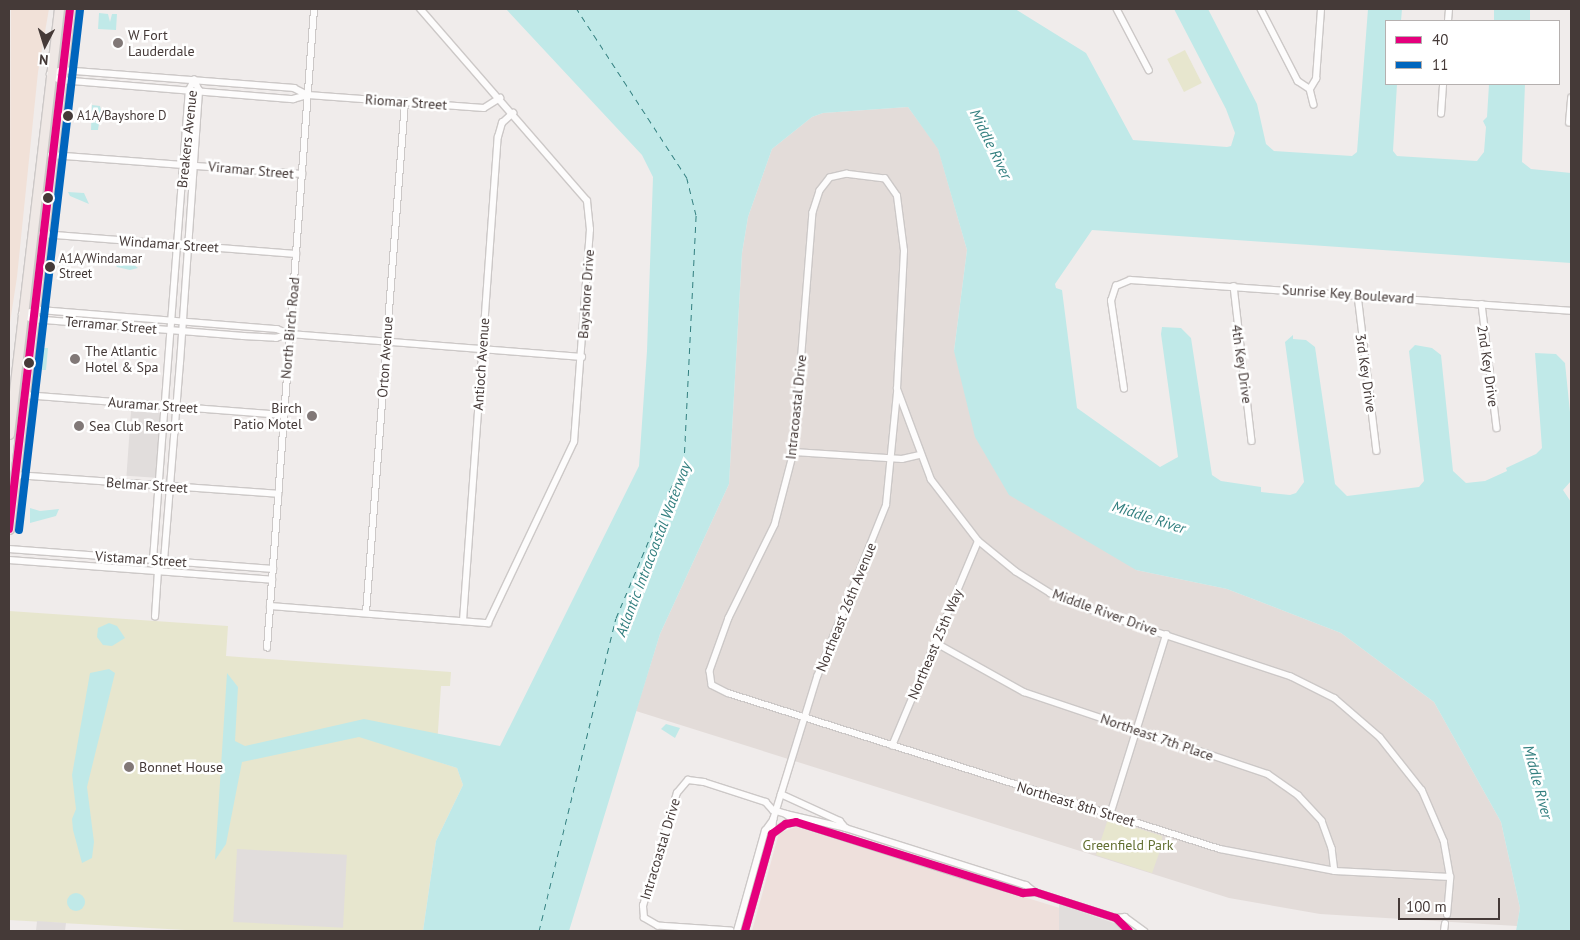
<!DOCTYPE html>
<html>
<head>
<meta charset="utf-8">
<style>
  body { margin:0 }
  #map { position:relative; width:1580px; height:940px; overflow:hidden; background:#f0eceb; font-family:"PT Sans",sans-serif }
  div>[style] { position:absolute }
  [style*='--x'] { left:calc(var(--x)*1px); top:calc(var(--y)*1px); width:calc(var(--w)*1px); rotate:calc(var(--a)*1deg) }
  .residential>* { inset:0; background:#e3dcd9 }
  .commercial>* { inset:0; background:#eee0dc }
  .green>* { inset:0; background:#e7e6ce; transform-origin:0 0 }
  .sand>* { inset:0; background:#f1e1d8 }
  .parking>* { inset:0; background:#e1dddc; transform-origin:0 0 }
  .water>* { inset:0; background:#c0e9e8; transform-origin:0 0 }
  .round { border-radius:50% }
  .ferry>* { height:1px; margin-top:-0.5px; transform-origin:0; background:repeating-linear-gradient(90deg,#327f7f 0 6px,transparent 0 11px) }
  .roads { filter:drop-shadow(1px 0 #ccc8c7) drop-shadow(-1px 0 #ccc8c7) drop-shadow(0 1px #ccc8c7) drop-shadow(0 -1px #ccc8c7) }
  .street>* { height:5.5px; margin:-2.75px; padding:0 2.75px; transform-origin:2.75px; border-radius:2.75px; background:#fdfcfc }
  .primary>* { height:9px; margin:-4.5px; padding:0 4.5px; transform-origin:4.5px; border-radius:4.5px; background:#efe8e5 }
  .bus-1>* { height:8px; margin:-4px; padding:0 4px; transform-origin:4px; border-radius:4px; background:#e5007d }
  .bus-2>* { height:8px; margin:-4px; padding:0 4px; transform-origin:4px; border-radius:4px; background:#0065bd }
  .dots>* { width:14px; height:14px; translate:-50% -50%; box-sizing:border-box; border:2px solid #fff; border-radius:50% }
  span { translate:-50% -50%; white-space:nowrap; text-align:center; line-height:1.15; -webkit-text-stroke:5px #fff; paint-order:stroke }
  .bus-label { font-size:13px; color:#453a38 }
  .left { translate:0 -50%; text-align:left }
  .poi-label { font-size:14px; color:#453a38 }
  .right { translate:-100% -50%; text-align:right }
  .street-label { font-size:14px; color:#453a38 }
  .park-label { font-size:14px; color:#637032 }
  .water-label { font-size:15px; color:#327f7f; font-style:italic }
  .frame { position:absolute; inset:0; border:10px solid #453a38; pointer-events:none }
  .legend { position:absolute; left:1385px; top:20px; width:175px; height:65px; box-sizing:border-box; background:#fff; border:1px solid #b5b0af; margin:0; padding:6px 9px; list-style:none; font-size:15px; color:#453a38 }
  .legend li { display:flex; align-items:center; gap:10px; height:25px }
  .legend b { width:25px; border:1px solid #b5b0af }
  .north { position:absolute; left:20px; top:20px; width:50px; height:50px; -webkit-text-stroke:4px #fff; paint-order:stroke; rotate:185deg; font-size:14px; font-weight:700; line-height:20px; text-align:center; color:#453a38 }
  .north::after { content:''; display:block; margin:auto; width:18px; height:22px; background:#453a38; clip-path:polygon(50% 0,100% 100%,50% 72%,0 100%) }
  .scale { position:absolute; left:1398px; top:898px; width:102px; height:22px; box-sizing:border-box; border:2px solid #453a38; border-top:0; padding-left:6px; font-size:15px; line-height:18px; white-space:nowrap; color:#453a38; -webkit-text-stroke:4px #fff; paint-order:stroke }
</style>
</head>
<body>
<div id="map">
  <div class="residential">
    <i style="clip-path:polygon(908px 107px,938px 148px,967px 250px,954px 351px,1136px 570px,1227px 589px,1341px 633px,1434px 702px,1501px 822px,1520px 908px,1517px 926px,1320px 914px,1229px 898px,636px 711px,660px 634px,729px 484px,742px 253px,748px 217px,772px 149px,812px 117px,823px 113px)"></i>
  </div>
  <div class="commercial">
    <i style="clip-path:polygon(796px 827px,1115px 925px,1122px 931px,752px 931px,779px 833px)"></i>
  </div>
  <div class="green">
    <i style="left:1185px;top:50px;width:37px;height:20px;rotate:63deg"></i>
    <i style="clip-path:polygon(9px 611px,228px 626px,226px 656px,451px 672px,450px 686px,441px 686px,436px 761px,457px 768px,463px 785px,436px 841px,423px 931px,203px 931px,9px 920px)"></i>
    <i style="clip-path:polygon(1108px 819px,1162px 836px,1162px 845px,1152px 873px,1096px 855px)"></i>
  </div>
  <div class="sand">
    <i style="clip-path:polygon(11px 9px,49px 9px,38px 72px,17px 277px,9px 329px)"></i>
  </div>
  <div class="parking">
    <i style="left:131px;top:411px;width:29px;height:65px;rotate:4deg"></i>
    <i style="left:237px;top:849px;width:110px;height:73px;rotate:3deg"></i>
    <i style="clip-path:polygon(1059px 904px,1120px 925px,1126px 931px,1059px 931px)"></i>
    <i style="clip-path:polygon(37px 921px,66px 923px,65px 931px,36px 931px)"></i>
  </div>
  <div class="water">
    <i style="clip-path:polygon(506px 9px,1015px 9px,1086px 53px,1133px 140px,1227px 147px,1231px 146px,1235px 133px,1226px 109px,1174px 9px,1208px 9px,1257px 104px,1266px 144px,1274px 151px,1352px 156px,1357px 152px,1368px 9px,1402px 9px,1401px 21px,1386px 21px,1386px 84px,1397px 84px,1393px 151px,1397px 156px,1477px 161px,1484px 152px,1486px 127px,1483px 121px,1487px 117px,1489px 84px,1525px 84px,1522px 162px,1531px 169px,1571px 173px,1571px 263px,1092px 230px,1055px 284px,1056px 288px,1062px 290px,1077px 408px,1160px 467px,1178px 457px,1161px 334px,1162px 327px,1181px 328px,1191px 338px,1212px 475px,1221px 481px,1261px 487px,1261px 492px,1290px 495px,1296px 493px,1304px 482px,1285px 342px,1293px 335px,1293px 339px,1306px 340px,1315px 347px,1335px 484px,1347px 496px,1419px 487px,1424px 481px,1409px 351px,1415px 345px,1432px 348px,1441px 355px,1453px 471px,1466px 483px,1485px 481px,1507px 471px,1506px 468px,1536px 454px,1542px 448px,1535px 353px,1556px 354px,1565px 363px,1571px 422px,1571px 481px,1563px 490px,1571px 502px,1571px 931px,1516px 931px,1520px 908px,1501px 822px,1434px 702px,1341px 633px,1227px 589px,1136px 570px,1009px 495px,975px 437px,954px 351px,967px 250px,938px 149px,908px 107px,823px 113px,812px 117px,772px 149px,748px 217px,742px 253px,729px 484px,660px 634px,569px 931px,423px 931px,436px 841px,463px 785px,457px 768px,359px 737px,242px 762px,226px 844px,215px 860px,227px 673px,238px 687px,235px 741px,245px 746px,364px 719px,500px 746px,639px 466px,647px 351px,653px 177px,642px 155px)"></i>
    <i style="left:1494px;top:9px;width:36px;height:12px"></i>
    <i style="clip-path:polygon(99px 13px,108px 14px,110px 22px,112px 14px,117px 14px,116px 30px,98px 29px)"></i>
    <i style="clip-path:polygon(92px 105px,100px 106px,101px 110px,98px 130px,91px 130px)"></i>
    <i style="clip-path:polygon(68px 192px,84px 193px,89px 204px,70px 196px)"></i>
    <i style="clip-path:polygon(120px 260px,129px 261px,138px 268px,130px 270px,117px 267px,114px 263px)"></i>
    <i style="clip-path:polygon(43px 348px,48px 348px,46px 370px,42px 370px)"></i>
    <i style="clip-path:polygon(30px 508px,40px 511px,59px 509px,56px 516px,30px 523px)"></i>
    <i style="clip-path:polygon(109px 623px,117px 626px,125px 638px,112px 646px,103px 645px,97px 637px,98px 628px)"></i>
    <i style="clip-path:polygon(109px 669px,115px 673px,87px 787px,94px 842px,92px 858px,82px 863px,73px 830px,72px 819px,76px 809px,72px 775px,90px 673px)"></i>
    <i style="clip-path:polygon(666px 724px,680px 728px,675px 738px,661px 729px)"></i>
    <i class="round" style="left:67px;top:893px;width:18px;height:18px"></i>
  </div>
  <div class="ferry">
    <i style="--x:539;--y:931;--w:322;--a:-76.2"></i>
    <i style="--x:616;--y:618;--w:139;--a:-67.1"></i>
    <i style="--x:670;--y:490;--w:30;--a:-63"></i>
    <i style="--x:684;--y:463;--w:248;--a:-87.2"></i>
    <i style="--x:696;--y:215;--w:38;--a:-104"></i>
    <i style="--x:687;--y:178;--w:202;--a:-123.1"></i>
  </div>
  <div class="roads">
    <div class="street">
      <i style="--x:1117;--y:9;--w:69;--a:62.3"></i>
      <i style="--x:1261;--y:9;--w:81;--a:62.8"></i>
      <i style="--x:1298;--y:81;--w:14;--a:34"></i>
      <i style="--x:1448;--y:21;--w:12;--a:-85"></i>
      <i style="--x:50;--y:74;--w:12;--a:31"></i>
      <i style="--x:60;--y:80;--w:234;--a:4.7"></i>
      <i style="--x:293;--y:99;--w:16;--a:-15"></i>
      <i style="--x:308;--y:95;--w:176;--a:4.2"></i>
      <i style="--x:484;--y:108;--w:19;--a:-32"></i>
      <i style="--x:50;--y:74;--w:13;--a:-18"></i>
      <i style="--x:62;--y:70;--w:233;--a:4.4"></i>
      <i style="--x:294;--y:88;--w:16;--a:27"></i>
      <i style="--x:1310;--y:89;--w:12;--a:-59"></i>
      <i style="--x:1316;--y:79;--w:70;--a:-85.9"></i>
      <i style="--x:1310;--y:89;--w:16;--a:76"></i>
      <i style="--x:1441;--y:114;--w:30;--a:-86"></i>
      <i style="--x:1569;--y:123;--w:25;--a:-85"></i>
      <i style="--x:51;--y:155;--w:252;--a:4.3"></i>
      <i style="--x:42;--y:234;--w:255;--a:4.5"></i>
      <i style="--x:1234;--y:286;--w:156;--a:83.4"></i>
      <i style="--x:1358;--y:295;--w:157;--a:83.1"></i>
      <i style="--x:1482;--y:304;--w:125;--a:83.1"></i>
      <i style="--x:22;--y:314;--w:11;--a:27"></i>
      <i style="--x:32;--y:319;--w:212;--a:4.6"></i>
      <i style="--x:243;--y:336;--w:33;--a:3"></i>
      <i style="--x:276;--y:338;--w:15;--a:-16"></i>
      <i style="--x:290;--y:334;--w:293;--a:4.5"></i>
      <i style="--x:22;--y:314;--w:18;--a:-13"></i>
      <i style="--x:40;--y:310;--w:238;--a:4.6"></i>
      <i style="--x:277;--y:329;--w:14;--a:21"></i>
      <i style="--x:1124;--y:389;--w:89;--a:-98.4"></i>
      <i style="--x:1111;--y:301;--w:16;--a:-72"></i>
      <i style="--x:1116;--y:286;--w:15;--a:-23"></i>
      <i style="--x:1130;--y:280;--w:442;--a:4"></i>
      <i style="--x:24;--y:395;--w:260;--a:4.4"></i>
      <i style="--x:794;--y:452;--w:108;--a:3.7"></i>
      <i style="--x:902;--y:459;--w:18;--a:-13"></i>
      <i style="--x:15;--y:475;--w:264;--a:4.1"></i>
      <i style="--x:9;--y:549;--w:265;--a:4.3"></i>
      <i style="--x:9;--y:560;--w:264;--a:4.3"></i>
      <i style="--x:158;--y:571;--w:12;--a:-114"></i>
      <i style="--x:153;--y:560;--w:146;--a:-85.7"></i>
      <i style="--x:164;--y:414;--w:325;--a:-85.6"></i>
      <i style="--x:189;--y:90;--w:11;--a:-63"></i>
      <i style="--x:270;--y:606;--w:219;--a:4.5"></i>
      <i style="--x:488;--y:623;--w:200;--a:-64.6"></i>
      <i style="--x:574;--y:442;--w:213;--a:-85.7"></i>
      <i style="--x:590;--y:230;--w:29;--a:-96"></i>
      <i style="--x:587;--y:201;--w:254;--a:-131"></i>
      <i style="--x:366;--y:613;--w:513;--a:-85.64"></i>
      <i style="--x:155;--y:617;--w:46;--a:-86.3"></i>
      <i style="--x:158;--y:571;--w:12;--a:-59"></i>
      <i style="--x:164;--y:561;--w:199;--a:-85.4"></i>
      <i style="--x:180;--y:363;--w:273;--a:-86"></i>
      <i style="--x:199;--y:91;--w:12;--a:-114"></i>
      <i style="--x:463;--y:621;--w:485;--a:-85.9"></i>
      <i style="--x:498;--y:137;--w:15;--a:-74"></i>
      <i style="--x:502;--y:123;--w:15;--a:-42"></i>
      <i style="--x:936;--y:643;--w:101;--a:29.1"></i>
      <i style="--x:1024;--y:692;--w:257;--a:18.6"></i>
      <i style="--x:1268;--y:774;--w:37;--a:35"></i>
      <i style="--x:1298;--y:795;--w:35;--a:47"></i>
      <i style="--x:1322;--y:821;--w:29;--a:70"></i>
      <i style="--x:1332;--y:848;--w:23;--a:83"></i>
      <i style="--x:267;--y:648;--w:641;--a:-85.79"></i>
      <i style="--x:892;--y:746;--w:222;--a:-67.2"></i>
      <i style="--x:781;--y:794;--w:65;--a:24.6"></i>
      <i style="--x:840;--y:821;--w:8;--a:50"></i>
      <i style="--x:786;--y:814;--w:13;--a:39"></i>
      <i style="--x:796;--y:822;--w:175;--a:17.6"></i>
      <i style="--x:963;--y:875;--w:63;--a:16.7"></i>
      <i style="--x:1023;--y:893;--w:12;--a:-5"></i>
      <i style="--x:1110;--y:815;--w:189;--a:-72.7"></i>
      <i style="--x:772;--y:834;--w:17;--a:-36"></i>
      <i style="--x:786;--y:824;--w:10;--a:-11"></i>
      <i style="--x:1447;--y:915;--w:38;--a:-85"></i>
      <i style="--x:1450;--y:877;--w:36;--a:-100"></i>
      <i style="--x:1444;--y:842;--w:56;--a:-113.3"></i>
      <i style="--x:1422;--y:791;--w:68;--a:-128.4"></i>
      <i style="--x:1380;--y:738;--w:60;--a:-139.1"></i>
      <i style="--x:1335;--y:699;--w:49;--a:-153.4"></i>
      <i style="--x:1291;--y:677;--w:203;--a:-161.7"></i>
      <i style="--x:1098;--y:613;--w:51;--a:-158"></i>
      <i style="--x:1051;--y:594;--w:41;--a:-147.8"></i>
      <i style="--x:1016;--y:572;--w:49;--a:-140.8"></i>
      <i style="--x:978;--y:541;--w:77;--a:-127.6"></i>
      <i style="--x:931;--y:480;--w:97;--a:-110.5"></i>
      <i style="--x:897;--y:389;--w:138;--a:-87.1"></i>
      <i style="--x:904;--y:251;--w:55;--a:-97.3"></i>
      <i style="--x:897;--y:196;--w:21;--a:-125"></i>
      <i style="--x:885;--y:179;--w:38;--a:-173"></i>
      <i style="--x:847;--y:174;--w:17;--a:167"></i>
      <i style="--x:830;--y:178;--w:16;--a:128"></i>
      <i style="--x:820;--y:191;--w:22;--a:108"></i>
      <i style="--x:813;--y:212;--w:241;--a:94.5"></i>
      <i style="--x:794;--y:452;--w:75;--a:104.6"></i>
      <i style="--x:775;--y:525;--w:104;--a:116.3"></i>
      <i style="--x:729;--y:618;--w:56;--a:109.7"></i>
      <i style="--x:710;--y:671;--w:14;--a:82"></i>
      <i style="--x:712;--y:685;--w:18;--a:27"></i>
      <i style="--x:728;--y:693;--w:516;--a:17.59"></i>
      <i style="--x:1220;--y:849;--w:117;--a:10.8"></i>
      <i style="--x:1335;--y:871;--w:115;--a:3"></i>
      <i style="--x:1116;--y:918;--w:18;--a:45"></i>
      <i style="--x:731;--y:931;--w:73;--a:-176.1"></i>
      <i style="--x:658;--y:926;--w:16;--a:-150"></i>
      <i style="--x:644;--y:918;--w:12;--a:-95"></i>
      <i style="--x:643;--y:906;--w:118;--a:-73.3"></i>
      <i style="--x:677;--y:793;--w:17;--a:-50"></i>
      <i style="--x:688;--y:780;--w:16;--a:7"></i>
      <i style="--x:704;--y:782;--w:65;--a:17.9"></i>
      <i style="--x:766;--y:802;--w:11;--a:49"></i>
      <i style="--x:773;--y:810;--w:14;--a:17"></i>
      <i style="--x:786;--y:814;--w:62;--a:13.1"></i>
      <i style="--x:846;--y:828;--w:189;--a:17.6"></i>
      <i style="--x:1026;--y:885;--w:11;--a:38"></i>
      <i style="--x:1035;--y:892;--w:85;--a:17.8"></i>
      <i style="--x:1116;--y:918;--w:9;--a:-6"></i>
      <i style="--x:1125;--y:917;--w:24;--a:36"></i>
      <i style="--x:737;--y:931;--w:104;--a:-74.4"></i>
      <i style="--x:765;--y:831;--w:14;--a:-54"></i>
      <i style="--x:745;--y:931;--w:101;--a:-74.4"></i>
      <i style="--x:772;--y:834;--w:14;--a:-86"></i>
      <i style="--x:773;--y:820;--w:150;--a:-72.9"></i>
      <i style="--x:817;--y:677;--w:185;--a:-68.1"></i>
      <i style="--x:886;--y:505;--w:113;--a:-84.4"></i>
      <i style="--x:1444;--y:931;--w:7;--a:-82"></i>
    </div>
    <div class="primary">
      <i style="--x:9;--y:434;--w:428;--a:-83.3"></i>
      <i style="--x:9;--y:529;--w:524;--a:-83.31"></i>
    </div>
  </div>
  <div class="bus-1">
    <i style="--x:9;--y:529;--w:524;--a:-83.31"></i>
    <i style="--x:745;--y:931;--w:101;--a:-74.4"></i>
    <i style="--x:772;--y:834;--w:17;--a:-36"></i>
    <i style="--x:786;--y:824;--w:10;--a:-11"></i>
    <i style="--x:796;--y:822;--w:238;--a:17.4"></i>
    <i style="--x:1023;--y:893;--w:12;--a:-5"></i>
    <i style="--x:1035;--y:892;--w:85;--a:17.8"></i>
    <i style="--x:1116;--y:918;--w:18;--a:45"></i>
  </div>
  <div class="bus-2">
    <i style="--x:19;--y:530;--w:524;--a:-83.31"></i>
  </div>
  <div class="dots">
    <i style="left:118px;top:43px;background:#817877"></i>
    <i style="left:68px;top:116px;background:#453a38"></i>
    <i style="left:48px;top:198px;background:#453a38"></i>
    <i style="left:50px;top:267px;background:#453a38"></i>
    <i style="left:75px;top:359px;background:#817877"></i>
    <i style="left:29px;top:363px;background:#453a38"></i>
    <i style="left:312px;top:416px;background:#817877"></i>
    <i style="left:79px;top:426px;background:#817877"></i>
    <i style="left:129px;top:767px;background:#817877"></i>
  </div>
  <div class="bus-label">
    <span class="left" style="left:77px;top:116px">A1A/Bayshore D</span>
    <span class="left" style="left:59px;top:267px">A1A/Windamar<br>Street</span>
  </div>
  <div class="poi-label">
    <span class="left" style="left:128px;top:43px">W Fort<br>Lauderdale</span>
    <span class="left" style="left:85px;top:359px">The Atlantic<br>Hotel &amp; Spa</span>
    <span class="right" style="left:302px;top:416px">Birch<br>Patio Motel</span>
    <span class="left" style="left:89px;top:426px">Sea Club Resort</span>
    <span class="left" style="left:139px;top:767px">Bonnet House</span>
  </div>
  <div class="street-label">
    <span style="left:406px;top:102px;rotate:4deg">Riomar Street</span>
    <span style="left:187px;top:139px;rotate:-84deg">Breakers Avenue</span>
    <span style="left:251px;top:170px;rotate:5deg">Viramar Street</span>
    <span style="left:169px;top:244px;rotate:4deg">Windamar Street</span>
    <span style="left:586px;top:294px;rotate:-86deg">Bayshore Drive</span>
    <span style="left:1348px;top:294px;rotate:4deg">Sunrise Key Boulevard</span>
    <span style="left:111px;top:325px;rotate:5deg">Terramar Street</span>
    <span style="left:290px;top:328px;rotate:-85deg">North Birch Road</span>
    <span style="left:385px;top:357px;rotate:-86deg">Orton Avenue</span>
    <span style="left:481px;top:364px;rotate:-86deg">Antioch Avenue</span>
    <span style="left:1242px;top:364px;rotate:82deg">4th Key Drive</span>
    <span style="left:1488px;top:366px;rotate:82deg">2nd Key Drive</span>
    <span style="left:1366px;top:373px;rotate:82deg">3rd Key Drive</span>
    <span style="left:153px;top:405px;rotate:4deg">Auramar Street</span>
    <span style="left:796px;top:407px;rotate:-84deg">Intracoastal Drive</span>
    <span style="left:147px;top:485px;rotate:4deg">Belmar Street</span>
    <span style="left:141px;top:559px;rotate:4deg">Vistamar Street</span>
    <span style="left:846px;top:607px;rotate:-68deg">Northeast 26th Avenue</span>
    <span style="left:1105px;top:612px;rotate:20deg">Middle River Drive</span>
    <span style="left:935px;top:644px;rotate:-67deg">Northeast 25th Way</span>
    <span style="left:1157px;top:737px;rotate:19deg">Northeast 7th Place</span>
    <span style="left:1076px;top:804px;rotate:17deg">Northeast 8th Street</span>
    <span style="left:660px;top:849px;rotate:-73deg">Intracoastal Drive</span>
  </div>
  <div class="park-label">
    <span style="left:1128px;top:845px">Greenfield Park</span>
  </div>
  <div class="water-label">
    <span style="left:991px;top:144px;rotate:64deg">Middle River</span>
    <span style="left:1149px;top:517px;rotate:18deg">Middle River</span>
    <span style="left:653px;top:549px;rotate:-69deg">Atlantic Intracoastal Waterway</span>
    <span style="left:1538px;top:782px;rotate:75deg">Middle River</span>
  </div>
  <div class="frame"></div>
  <ul class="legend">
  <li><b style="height:6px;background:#e5007d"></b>40</li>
  <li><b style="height:6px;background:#0065bd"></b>11</li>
  </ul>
  <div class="north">N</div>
  <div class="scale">100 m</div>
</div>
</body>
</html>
